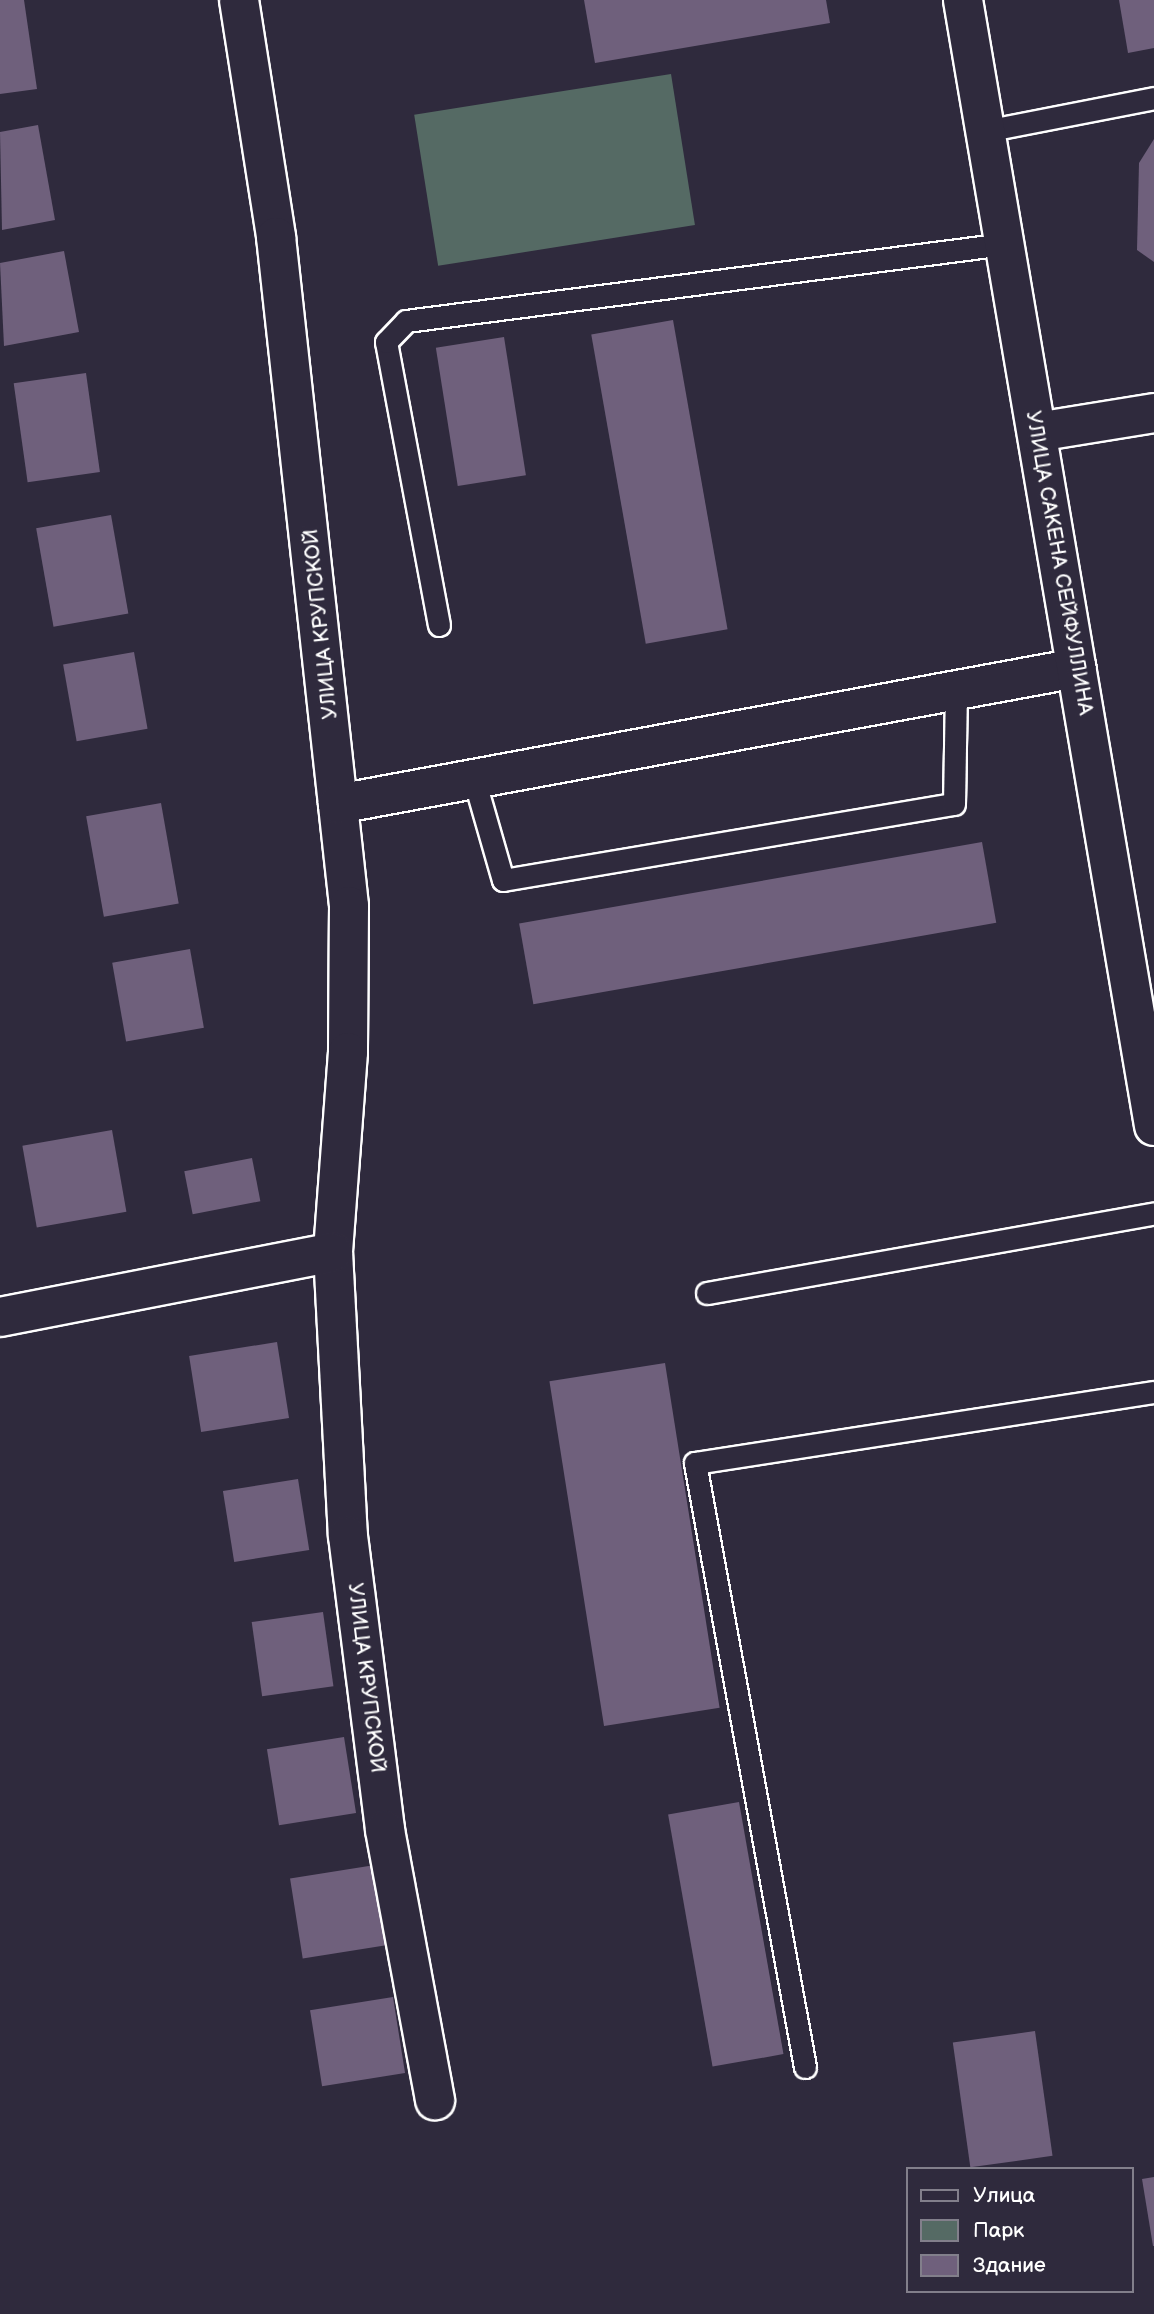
<!DOCTYPE html>
<html>
<head>
<meta charset="utf-8">
<style>
  body { margin:0 }
  #map { position:relative; width:1154px; height:2314px; overflow:hidden; background:#2f2a3d; font-family:"Balsamiq Sans",sans-serif }
  div>[style] { position:absolute }
  [style*='--x'] { left:calc(var(--x)*1px); top:calc(var(--y)*1px); width:calc(var(--w)*1px); rotate:calc(var(--a)*1deg) }
  .green>* { inset:0; background:#556a64; transform-origin:0 0 }
  .building>* { inset:0; background:#6f607c; transform-origin:0 0 }
  .roads { filter:drop-shadow(2px 0 #fff) drop-shadow(-2px 0 #fff) drop-shadow(0 2px #fff) drop-shadow(0 -2px #fff) }
  .service>* { height:21px; margin:-10.5px; padding:0 10.5px; transform-origin:10.5px; border-radius:10.5px; background:#2f2a3d }
  .minor>* { height:38px; margin:-19px; padding:0 19px; transform-origin:19px; border-radius:19px; background:#2f2a3d }
  .tertiary>* { height:38px; margin:-19px; padding:0 19px; transform-origin:19px; border-radius:19px; background:#2f2a3d }
  span { translate:-50% -50%; white-space:nowrap; text-align:center; line-height:1.15; -webkit-text-stroke:7px #2f2a3d; paint-order:stroke }
  .street-label { font-size:21px; color:#fff }
  .legend { position:absolute; left:906px; top:2167px; width:228px; height:126px; box-sizing:border-box; background:#2f2a3d; border:2px solid #827f8b; margin:0; padding:9px 12px; list-style:none; font-size:21px; color:#fff }
  .legend li { display:flex; align-items:center; gap:14px; height:35px }
  .legend b { width:35px; border:2px solid #827f8b }
</style>
</head>
<body>
<div id="map">
  <div class="green">
    <i style="left:671px;top:74px;width:153px;height:260px;rotate:81deg"></i>
  </div>
  <div class="building">
    <i style="clip-path:polygon(0 0,24px 0,37px 89px,0 94px)"></i>
    <i style="clip-path:polygon(584px 0,826px 0,830px 23px,595px 63px)"></i>
    <i style="clip-path:polygon(1119px 0,1154px 0,1154px 48px,1128px 53px)"></i>
    <i style="clip-path:polygon(38px 125px,55px 220px,2px 230px,0 132px)"></i>
    <i style="clip-path:polygon(1154px 139px,1154px 262px,1137px 250px,1139px 163px)"></i>
    <i style="clip-path:polygon(64px 251px,79px 332px,4px 346px,0 263px)"></i>
    <i style="left:673px;top:320px;width:314px;height:83px;rotate:80deg"></i>
    <i style="left:504px;top:337px;width:140px;height:69px;rotate:81deg"></i>
    <i style="left:86px;top:373px;width:100px;height:73px;rotate:82deg"></i>
    <i style="left:111px;top:515px;width:100px;height:76px;rotate:80deg"></i>
    <i style="left:134px;top:652px;width:78px;height:72px;rotate:80deg"></i>
    <i style="left:161px;top:803px;width:102px;height:76px;rotate:80deg"></i>
    <i style="left:982px;top:842px;width:82px;height:470px;rotate:80deg"></i>
    <i style="left:190px;top:949px;width:80px;height:79px;rotate:80deg"></i>
    <i style="left:112px;top:1130px;width:83px;height:91px;rotate:80deg"></i>
    <i style="left:252px;top:1158px;width:44px;height:69px;rotate:79deg"></i>
    <i style="left:277px;top:1342px;width:77px;height:89px;rotate:81deg"></i>
    <i style="left:665px;top:1363px;width:349px;height:117px;rotate:81deg"></i>
    <i style="left:298px;top:1479px;width:72px;height:76px;rotate:81deg"></i>
    <i style="left:323px;top:1612px;width:75px;height:72px;rotate:82deg"></i>
    <i style="left:344px;top:1737px;width:77px;height:78px;rotate:81deg"></i>
    <i style="left:739px;top:1802px;width:256px;height:72px;rotate:80deg"></i>
    <i style="left:375px;top:1865px;width:81px;height:86px;rotate:81deg"></i>
    <i style="left:393px;top:1997px;width:77px;height:84px;rotate:81deg"></i>
    <i style="left:1035px;top:2031px;width:126px;height:83px;rotate:82deg"></i>
    <i style="clip-path:polygon(1154px 2177px,1154px 2246px,1153px 2246px,1142px 2179px)"></i>
  </div>
  <div class="roads">
    <div class="service">
      <i style="--x:985;--y:131;--w:172;--a:-11"></i>
      <i style="--x:439;--y:625;--w:288;--a:-100.6"></i>
      <i style="--x:386;--y:342;--w:29;--a:-46"></i>
      <i style="--x:406;--y:321;--w:604;--a:-7.33"></i>
      <i style="--x:474;--y:779;--w:105;--a:74"></i>
      <i style="--x:503;--y:880;--w:457;--a:-9.6"></i>
      <i style="--x:954;--y:804;--w:114;--a:-89"></i>
      <i style="--x:707;--y:1293;--w:454;--a:-10.1"></i>
      <i style="--x:805;--y:2067;--w:614;--a:-100.32"></i>
      <i style="--x:695;--y:1463;--w:464;--a:-8.8"></i>
    </div>
    <div class="minor">
      <i style="--x:239;--y:0;--w:240;--a:81.1"></i>
      <i style="--x:276;--y:237;--w:673;--a:83.77"></i>
      <i style="--x:349;--y:906;--w:146;--a:90.4"></i>
      <i style="--x:348;--y:1052;--w:201;--a:94.3"></i>
      <i style="--x:333;--y:1252;--w:284;--a:87"></i>
      <i style="--x:348;--y:1536;--w:296;--a:82.8"></i>
      <i style="--x:385;--y:1830;--w:275;--a:79.5"></i>
      <i style="--x:338;--y:804;--w:751;--a:-10.43"></i>
      <i style="--x:0;--y:1317;--w:339;--a:-11"></i>
    </div>
    <div class="tertiary">
      <i style="--x:963;--y:0;--w:1142;--a:80.37"></i>
      <i style="--x:1037;--y:432;--w:119;--a:-9.2"></i>
    </div>
  </div>
  <div class="street-label">
    <span style="left:1059px;top:563px;rotate:80deg">УЛИЦА САКЕНА СЕЙФУЛЛИНА</span>
    <span style="left:321px;top:624px;rotate:-96deg">УЛИЦА КРУПСКОЙ</span>
    <span style="left:366px;top:1678px;rotate:83deg">УЛИЦА КРУПСКОЙ</span>
  </div>
  <ul class="legend">
  <li><b style="height:9px;background:#2f2a3d"></b>Улица</li>
  <li><b style="height:19px;background:#556a64"></b>Парк</li>
  <li><b style="height:19px;background:#6f607c"></b>Здание</li>
  </ul>
</div>
</body>
</html>
